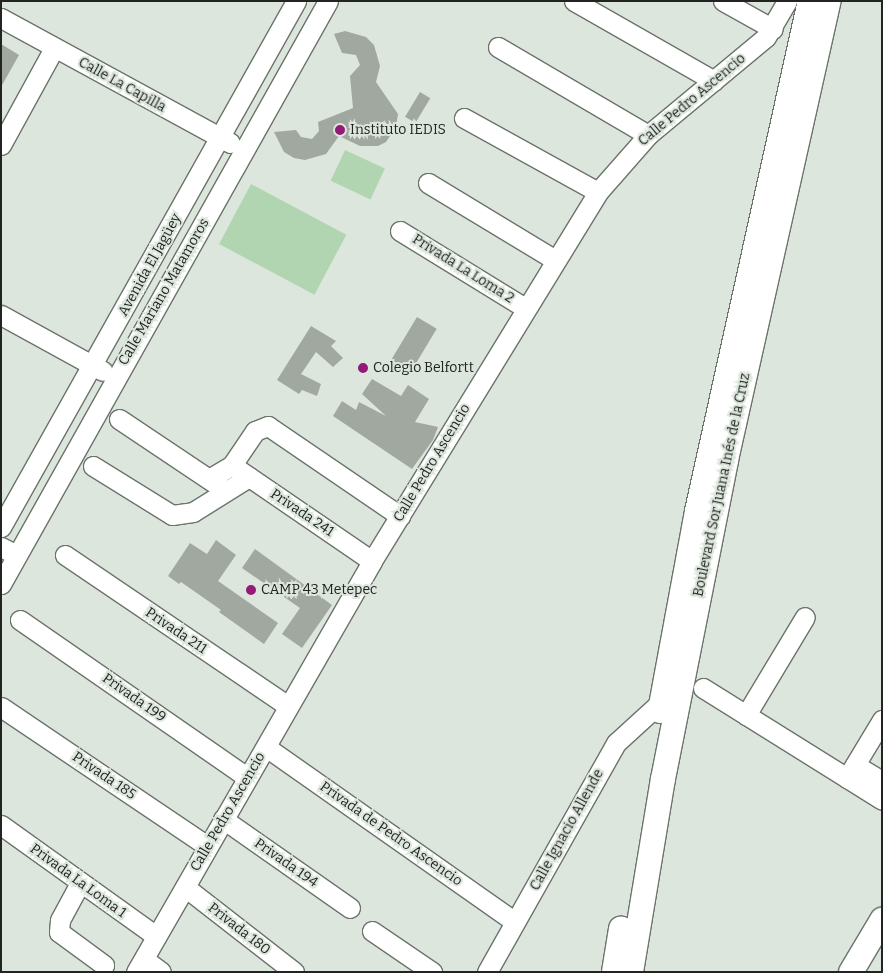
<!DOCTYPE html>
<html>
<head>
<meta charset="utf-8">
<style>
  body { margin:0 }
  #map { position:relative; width:883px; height:973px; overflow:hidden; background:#dde6dd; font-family:Bitter,serif }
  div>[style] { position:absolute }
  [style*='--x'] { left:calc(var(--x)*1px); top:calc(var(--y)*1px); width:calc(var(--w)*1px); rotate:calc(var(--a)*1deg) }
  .green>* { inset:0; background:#b2d5b1; transform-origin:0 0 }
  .building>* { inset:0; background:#a0a89f; transform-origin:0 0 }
  .roads { filter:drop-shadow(1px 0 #6b736b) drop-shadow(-1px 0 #6b736b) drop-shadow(0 1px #6b736b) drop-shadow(0 -1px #6b736b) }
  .minor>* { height:19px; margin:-9.5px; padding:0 9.5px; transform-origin:9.5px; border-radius:9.5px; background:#fff }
  .major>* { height:24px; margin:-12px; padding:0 12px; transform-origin:12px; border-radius:12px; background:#fff }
  .dots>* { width:14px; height:14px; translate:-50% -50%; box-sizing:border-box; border:2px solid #dde6dd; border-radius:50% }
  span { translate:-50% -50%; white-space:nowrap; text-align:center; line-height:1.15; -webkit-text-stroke:4px #dde6dd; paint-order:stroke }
  .street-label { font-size:14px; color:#212421 }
  .poi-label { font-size:14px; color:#212421 }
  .left { translate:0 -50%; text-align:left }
  .frame { position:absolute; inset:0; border:2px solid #212421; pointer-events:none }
</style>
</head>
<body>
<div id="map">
  <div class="green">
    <i style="left:345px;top:150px;width:44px;height:34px;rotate:25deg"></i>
    <i style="left:251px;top:184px;width:108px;height:68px;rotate:28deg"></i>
  </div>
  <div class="building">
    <i style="clip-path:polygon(345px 31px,366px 37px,374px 45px,380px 66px,376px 82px,398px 114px,396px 127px,386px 142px,378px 146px,360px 146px,339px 136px,326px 154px,305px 160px,294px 158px,284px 152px,274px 132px,296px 130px,301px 137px,312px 139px,319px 131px,318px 122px,353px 108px,350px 76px,360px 65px,356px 55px,342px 53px,334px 34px)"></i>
    <i style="clip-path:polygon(1px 44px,19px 55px,1px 87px)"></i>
    <i style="left:420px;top:92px;width:12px;height:29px;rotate:31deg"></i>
    <i style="left:417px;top:317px;width:23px;height:50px;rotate:31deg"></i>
    <i style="clip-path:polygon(311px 326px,336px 341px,331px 346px,343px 358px,333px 367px,316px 352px,301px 374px,321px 384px,317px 396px,302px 390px,299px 394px,277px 380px)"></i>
    <i style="clip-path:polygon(372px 379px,401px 396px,408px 385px,429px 399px,415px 422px,438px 427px,433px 440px,412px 469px,333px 416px,342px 401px,356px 410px,359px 402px,386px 416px,362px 394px)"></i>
    <i style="clip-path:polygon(216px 540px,236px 555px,218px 581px,278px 623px,264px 644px,219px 612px,221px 610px,181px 582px,179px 584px,168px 576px,190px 543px,207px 554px)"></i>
    <i style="clip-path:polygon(255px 549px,332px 605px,302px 648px,282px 634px,300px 608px,242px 568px)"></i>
  </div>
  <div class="roads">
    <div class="minor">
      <i style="--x:574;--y:1;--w:161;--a:29.7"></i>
      <i style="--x:723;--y:1;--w:57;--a:29.2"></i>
      <i style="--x:1;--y:18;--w:261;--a:28.6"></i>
      <i style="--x:498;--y:47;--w:174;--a:30.4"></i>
      <i style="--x:464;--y:118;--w:153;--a:28.9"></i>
      <i style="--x:1;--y:145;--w:111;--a:-61.3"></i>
      <i style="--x:428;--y:183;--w:149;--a:31.2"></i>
      <i style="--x:400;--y:231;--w:147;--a:31.6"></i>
      <i style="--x:1;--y:315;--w:116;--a:28.8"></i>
      <i style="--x:119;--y:419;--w:120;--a:33.8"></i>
      <i style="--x:93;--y:466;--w:93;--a:31.8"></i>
      <i style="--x:172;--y:515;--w:21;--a:-8"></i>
      <i style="--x:193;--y:512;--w:66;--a:-32"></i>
      <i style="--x:239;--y:470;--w:161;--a:34.4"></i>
      <i style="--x:209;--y:479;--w:27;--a:-31"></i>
      <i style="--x:232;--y:465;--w:41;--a:-55.9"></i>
      <i style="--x:255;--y:431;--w:14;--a:-21"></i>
      <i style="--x:268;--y:426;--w:160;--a:34.3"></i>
      <i style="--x:1;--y:527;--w:603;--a:-60.71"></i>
      <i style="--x:1;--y:547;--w:18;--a:27"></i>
      <i style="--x:65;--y:555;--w:269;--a:34.1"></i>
      <i style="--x:1;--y:584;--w:668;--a:-60.71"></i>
      <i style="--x:20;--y:620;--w:276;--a:34.7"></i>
      <i style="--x:703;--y:688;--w:211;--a:32"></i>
      <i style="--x:1;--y:707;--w:249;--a:34"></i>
      <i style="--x:746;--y:715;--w:114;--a:-59"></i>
      <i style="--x:266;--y:747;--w:304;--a:35.1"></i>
      <i style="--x:855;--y:765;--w:31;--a:31"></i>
      <i style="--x:847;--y:778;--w:68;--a:-58.9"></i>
      <i style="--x:223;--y:819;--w:155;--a:35"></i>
      <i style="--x:1;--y:825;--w:191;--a:35.6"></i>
      <i style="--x:80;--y:883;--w:42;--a:118.4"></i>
      <i style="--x:60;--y:920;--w:12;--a:95"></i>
      <i style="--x:59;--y:932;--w:56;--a:36.3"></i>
      <i style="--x:185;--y:887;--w:138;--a:37.9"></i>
      <i style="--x:372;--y:931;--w:73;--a:34.3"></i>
      <i style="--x:144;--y:959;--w:21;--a:37"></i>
      <i style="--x:136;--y:972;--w:474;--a:-60.1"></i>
      <i style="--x:372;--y:561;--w:433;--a:-58.5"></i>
      <i style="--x:598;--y:192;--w:76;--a:-48.7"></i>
      <i style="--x:648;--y:135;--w:153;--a:-39.7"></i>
      <i style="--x:766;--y:37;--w:42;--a:-59.7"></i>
      <i style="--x:487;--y:972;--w:263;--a:-60.6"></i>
      <i style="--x:616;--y:743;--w:62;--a:-42.4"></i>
    </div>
    <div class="major">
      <i style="--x:660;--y:711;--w:203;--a:-79.5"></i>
      <i style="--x:697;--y:511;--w:522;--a:-77.51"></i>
      <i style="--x:614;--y:972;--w:44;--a:-80.8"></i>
      <i style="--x:631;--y:972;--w:196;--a:-80.6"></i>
      <i style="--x:663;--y:779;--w:325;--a:-78.8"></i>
      <i style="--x:726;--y:460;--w:470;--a:-77.4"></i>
      <i style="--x:851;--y:972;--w:61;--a:-59.2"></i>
    </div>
  </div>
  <div class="dots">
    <i style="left:340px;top:130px;background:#921a78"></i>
    <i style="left:363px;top:368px;background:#921a78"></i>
    <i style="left:251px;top:590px;background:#921a78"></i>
  </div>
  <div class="street-label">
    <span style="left:122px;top:85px;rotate:29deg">Calle La Capilla</span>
    <span style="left:692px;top:100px;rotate:-40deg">Calle Pedro Ascencio</span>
    <span style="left:150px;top:265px;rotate:-61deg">Avenida El Jagüey</span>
    <span style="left:463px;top:269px;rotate:32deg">Privada La Loma 2</span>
    <span style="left:164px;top:292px;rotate:-60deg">Calle Mariano Matamoros</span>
    <span style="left:432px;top:463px;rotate:-59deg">Calle Pedro Ascencio</span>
    <span style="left:722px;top:485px;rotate:-78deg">Boulevard Sor Juana Inés de la Cruz</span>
    <span style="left:302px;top:513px;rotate:34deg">Privada 241</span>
    <span style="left:176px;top:631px;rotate:34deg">Privada 211</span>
    <span style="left:134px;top:698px;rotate:35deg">Privada 199</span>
    <span style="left:104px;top:776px;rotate:34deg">Privada 185</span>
    <span style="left:228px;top:812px;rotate:-60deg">Calle Pedro Ascencio</span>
    <span style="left:567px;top:830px;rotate:-61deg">Calle Ignacio Allende</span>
    <span style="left:391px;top:834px;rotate:35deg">Privada de Pedro Ascencio</span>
    <span style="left:286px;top:863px;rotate:35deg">Privada 194</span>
    <span style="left:78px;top:881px;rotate:36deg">Privada La Loma 1</span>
    <span style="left:239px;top:929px;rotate:38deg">Privada 180</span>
  </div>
  <div class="poi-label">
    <span class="left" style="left:350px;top:130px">Instituto IEDIS</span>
    <span class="left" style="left:373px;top:368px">Colegio Belfortt</span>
    <span class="left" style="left:261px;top:590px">CAMP 43 Metepec</span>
  </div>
  <div class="frame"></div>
</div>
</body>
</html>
